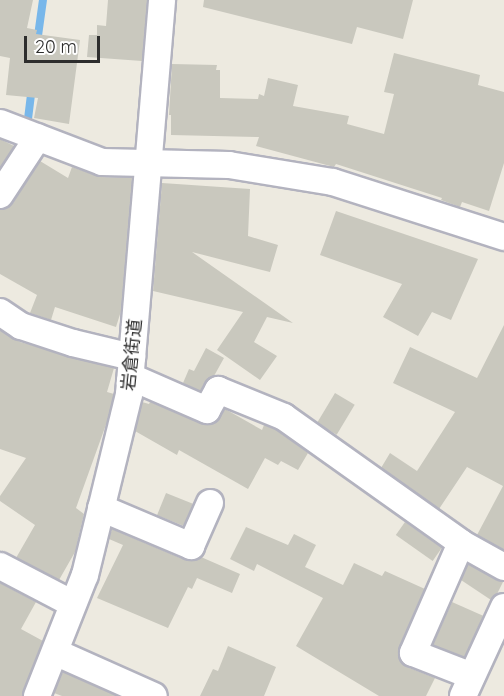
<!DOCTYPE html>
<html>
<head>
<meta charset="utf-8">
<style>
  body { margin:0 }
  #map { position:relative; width:504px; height:696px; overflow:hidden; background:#edeae0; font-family:Quicksand,"Noto Sans JP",sans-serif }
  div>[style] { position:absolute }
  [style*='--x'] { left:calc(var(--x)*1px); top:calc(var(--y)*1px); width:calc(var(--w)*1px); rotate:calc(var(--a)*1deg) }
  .stream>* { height:8px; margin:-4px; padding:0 4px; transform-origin:4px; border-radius:4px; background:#78b7ea }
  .building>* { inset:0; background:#c9c8be; transform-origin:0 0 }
  .roads { filter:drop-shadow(2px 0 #b3b3bf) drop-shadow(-2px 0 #b3b3bf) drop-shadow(0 2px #b3b3bf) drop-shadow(0 -2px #b3b3bf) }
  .minor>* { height:26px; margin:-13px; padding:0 13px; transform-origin:13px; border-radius:13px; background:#fff }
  span { translate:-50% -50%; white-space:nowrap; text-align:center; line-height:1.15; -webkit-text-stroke:6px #fff; paint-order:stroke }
  .street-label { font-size:18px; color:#2d2d2d }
  .scale { position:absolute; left:24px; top:36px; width:76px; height:27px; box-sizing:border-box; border:3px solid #2d2d2d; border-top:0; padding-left:8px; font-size:18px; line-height:21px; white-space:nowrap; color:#2d2d2d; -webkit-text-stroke:4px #fff; paint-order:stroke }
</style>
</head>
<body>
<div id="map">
  <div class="stream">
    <i style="--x:37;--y:43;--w:43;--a:-82.1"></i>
    <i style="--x:28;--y:119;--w:31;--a:-83"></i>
  </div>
  <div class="building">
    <i style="clip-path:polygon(0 0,33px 0,27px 28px,37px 30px,36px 34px,80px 40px,69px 124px,34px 118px,38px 98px,6px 95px,10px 58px,0 56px)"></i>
    <i style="clip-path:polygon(108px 0,147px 0,142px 61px,87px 57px,89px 35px,97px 35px,97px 25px,106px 26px)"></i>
    <i style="clip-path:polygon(204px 0,413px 0,403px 39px,357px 27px,352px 44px,203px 7px)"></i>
    <i style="clip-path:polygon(394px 53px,480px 75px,478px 85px,504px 92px,504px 163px,489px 211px,462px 202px,460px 207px,441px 200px,442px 198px,336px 164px,334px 167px,256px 146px,259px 137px,171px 135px,171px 115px,169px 115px,172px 64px,217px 65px,216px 70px,220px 70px,220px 98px,258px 99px,259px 94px,264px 96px,268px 78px,298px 85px,293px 106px,349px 116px,347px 124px,384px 134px,394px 94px,384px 92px)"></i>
    <i style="clip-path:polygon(0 139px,14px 146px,0 168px)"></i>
    <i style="clip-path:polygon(40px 161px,68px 178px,72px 167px,101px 177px,132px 178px,121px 311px,116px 327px,55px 307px,51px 320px,30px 313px,37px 295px,0 274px,0 210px,13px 203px)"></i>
    <i style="clip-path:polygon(162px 183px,250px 189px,248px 236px,278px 245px,270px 272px,192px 252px,293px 323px,267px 317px,254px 342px,277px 356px,260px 380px,217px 350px,243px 312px,153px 291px)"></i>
    <i style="clip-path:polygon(336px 211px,478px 259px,451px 320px,432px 312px,418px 336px,383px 317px,402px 284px,320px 255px)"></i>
    <i style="clip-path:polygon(504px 325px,504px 550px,477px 535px,503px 486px,467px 467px,439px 509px,381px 468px,390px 453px,417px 471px,455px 412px,393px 383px,410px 347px,477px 378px)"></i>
    <i style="clip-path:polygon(0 330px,20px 342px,114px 368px,107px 392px,114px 394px,108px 419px,76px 508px,84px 514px,75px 552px,59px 580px,16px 558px,35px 525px,0 501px,0 496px,26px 458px,0 449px)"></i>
    <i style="clip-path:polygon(206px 348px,224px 358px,214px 376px,205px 382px,200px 391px,183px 383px,189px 369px,194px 371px)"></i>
    <i style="left:335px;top:393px;width:23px;height:35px;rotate:31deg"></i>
    <i style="clip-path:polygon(142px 402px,149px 404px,150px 402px,208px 425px,216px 422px,225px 409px,262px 430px,264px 425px,277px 430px,308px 453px,298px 470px,281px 461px,278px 465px,265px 458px,248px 489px,179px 450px,177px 455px,135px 431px)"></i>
    <i style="left:166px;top:493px;width:29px;height:24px;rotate:22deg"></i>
    <i style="left:405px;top:522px;width:45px;height:16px;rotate:35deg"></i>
    <i style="clip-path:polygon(246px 527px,288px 545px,294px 534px,316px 545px,305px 567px,343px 585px,354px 563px,382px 576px,385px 571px,425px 589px,398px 654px,401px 662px,407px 667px,435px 678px,426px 696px,379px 696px,296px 646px,323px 598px,257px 564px,254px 571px,230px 559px)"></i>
    <i style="clip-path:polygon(112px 529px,185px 560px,193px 561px,201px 557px,240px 574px,232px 593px,197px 578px,192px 589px,188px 587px,168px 628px,97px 598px,123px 545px,109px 539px)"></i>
    <i style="clip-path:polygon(468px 564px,503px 582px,497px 594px,491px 600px,461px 580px)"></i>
    <i style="clip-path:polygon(0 583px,36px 602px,21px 629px,43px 641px,22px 696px,0 696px)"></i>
    <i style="left:452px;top:602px;width:34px;height:47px;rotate:24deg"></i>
    <i style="clip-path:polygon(228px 646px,276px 667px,264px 696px,200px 696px,213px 669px,218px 671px)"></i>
    <i style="clip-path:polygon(63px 672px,117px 696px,62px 696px,54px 693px)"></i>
  </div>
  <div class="roads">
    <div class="minor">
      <i style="--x:0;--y:123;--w:109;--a:20.9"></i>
      <i style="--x:102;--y:162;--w:127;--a:1.4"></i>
      <i style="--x:229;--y:165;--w:105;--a:9.3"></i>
      <i style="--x:333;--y:182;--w:180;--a:17.8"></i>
      <i style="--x:0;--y:195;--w:69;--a:-56.8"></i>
      <i style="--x:0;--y:312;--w:25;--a:34"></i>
      <i style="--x:21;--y:326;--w:55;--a:18.1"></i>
      <i style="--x:73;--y:343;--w:61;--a:13.3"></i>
      <i style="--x:131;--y:377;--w:83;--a:23.5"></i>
      <i style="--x:207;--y:410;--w:23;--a:-61"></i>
      <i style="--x:218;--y:390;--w:71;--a:22.2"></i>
      <i style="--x:284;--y:417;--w:217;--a:35.4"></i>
      <i style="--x:461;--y:543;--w:49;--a:29.2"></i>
      <i style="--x:101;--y:508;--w:98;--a:22.9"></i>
      <i style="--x:191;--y:546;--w:47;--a:-66.2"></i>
      <i style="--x:461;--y:543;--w:120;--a:113.6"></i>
      <i style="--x:413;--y:653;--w:63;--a:21.3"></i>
      <i style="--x:0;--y:566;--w:82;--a:27.5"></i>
      <i style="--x:55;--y:652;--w:108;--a:24"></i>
      <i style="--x:37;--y:696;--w:130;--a:-68.4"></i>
      <i style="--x:85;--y:575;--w:186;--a:-76.3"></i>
      <i style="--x:129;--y:394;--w:395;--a:-85.2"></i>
      <i style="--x:463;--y:696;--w:98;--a:-65.3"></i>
    </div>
  </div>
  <div class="street-label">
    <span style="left:132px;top:355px;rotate:-84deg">岩倉街道</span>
  </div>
  <div class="scale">20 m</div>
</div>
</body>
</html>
